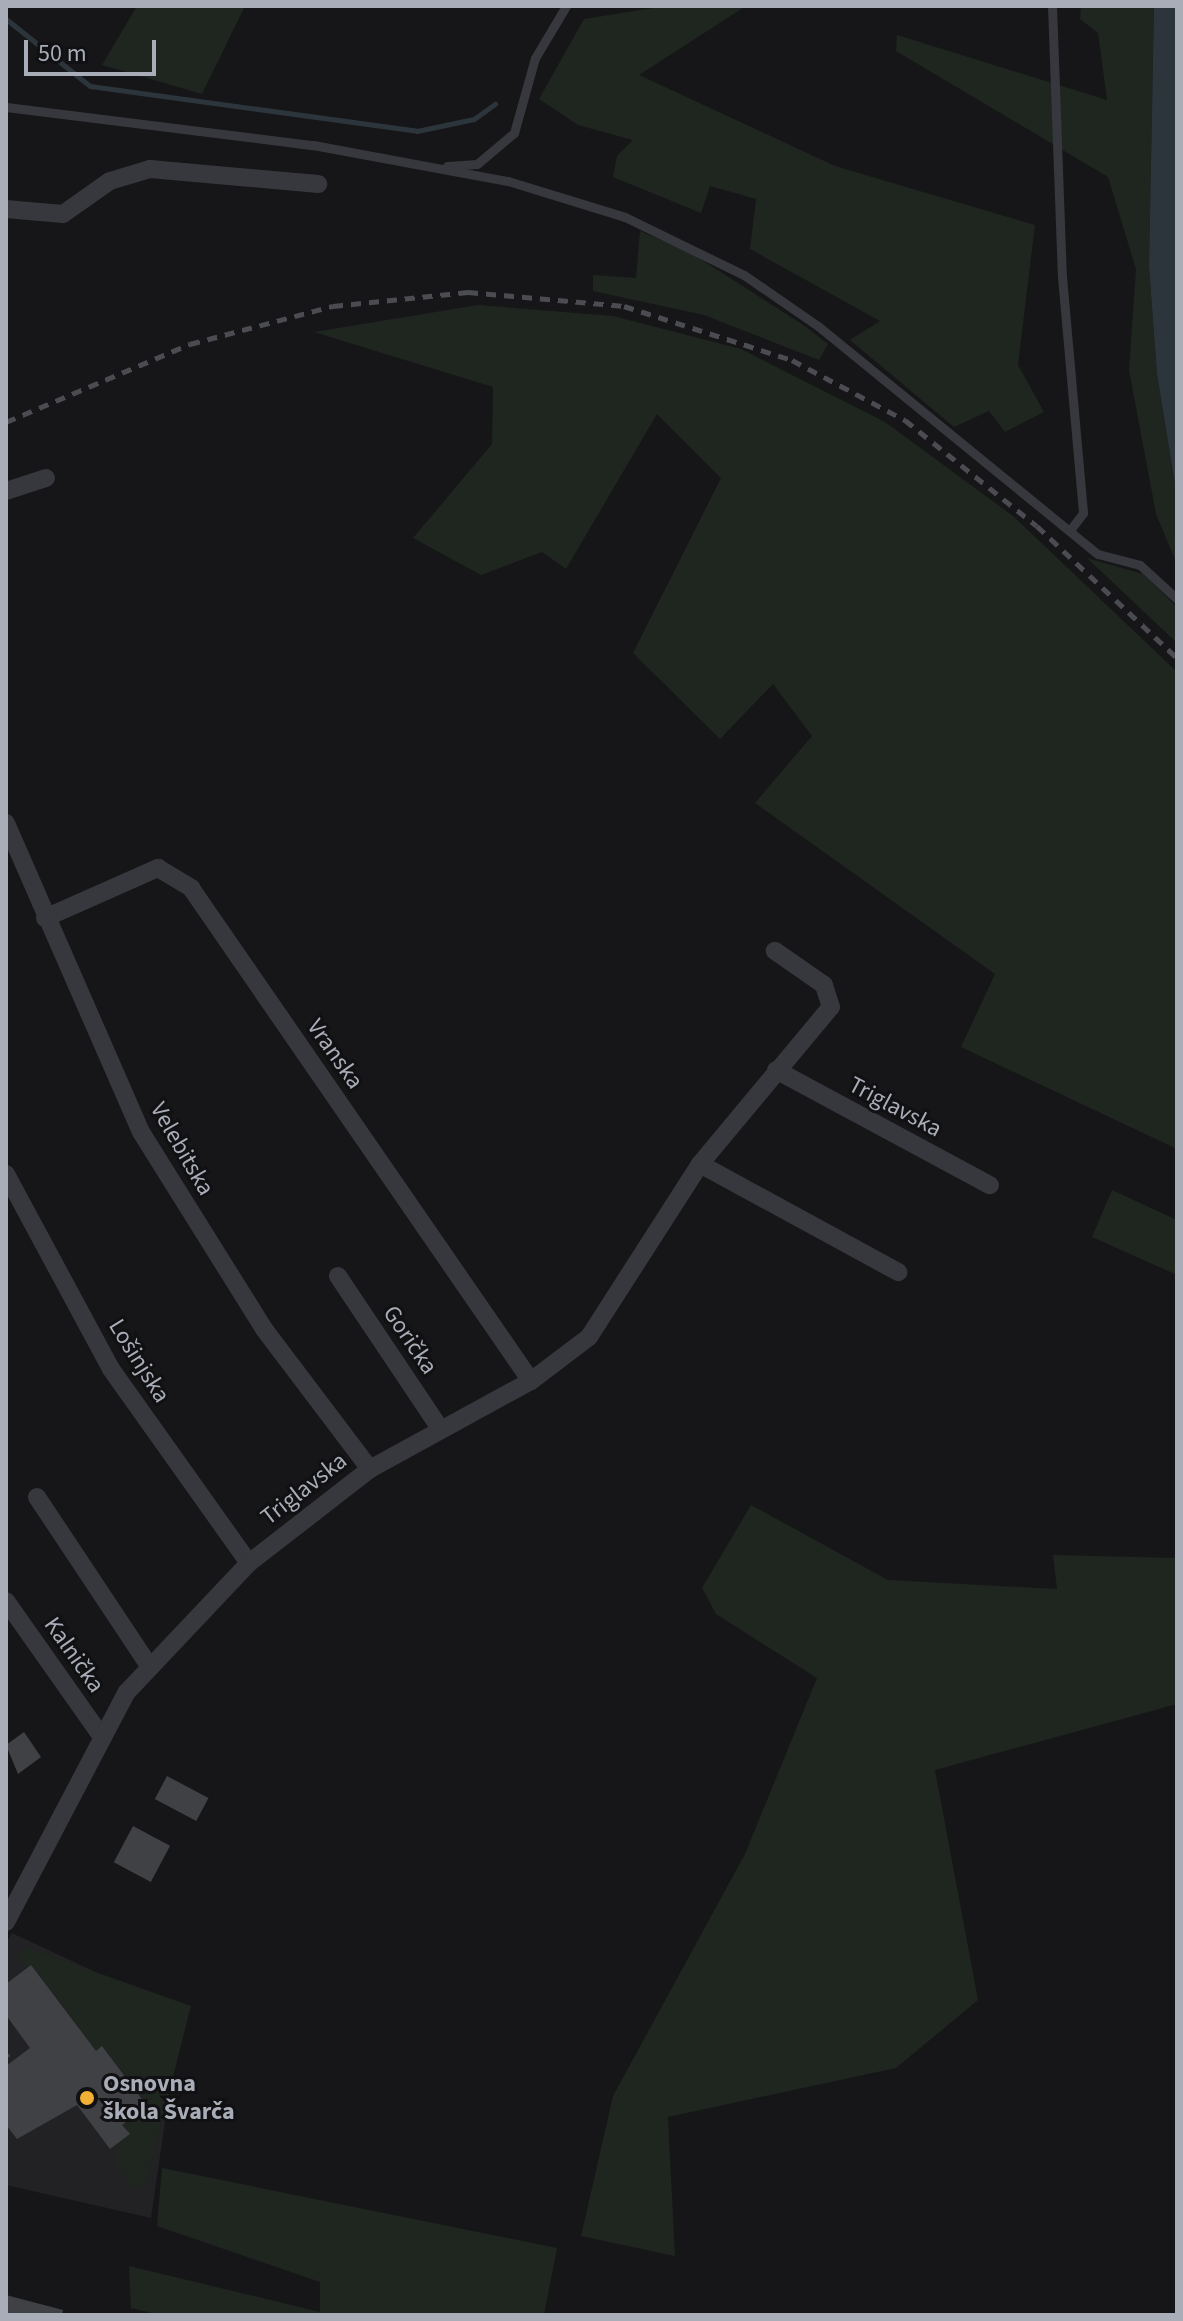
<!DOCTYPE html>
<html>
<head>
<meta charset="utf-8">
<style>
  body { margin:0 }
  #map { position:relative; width:1183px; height:2321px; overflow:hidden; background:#161618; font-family:"Source Sans 3",sans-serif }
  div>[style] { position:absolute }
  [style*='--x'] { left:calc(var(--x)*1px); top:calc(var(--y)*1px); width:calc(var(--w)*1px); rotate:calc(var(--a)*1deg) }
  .built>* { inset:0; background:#222225 }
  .green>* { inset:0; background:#1e261f }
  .water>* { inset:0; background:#2c353c }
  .stream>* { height:5px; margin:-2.5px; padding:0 2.5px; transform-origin:2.5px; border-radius:2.5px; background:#2c353c }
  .building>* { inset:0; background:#404145; transform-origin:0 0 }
  .path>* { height:3px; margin-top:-1.5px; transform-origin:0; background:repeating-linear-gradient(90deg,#3d3f44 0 4px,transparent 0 10px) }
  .service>* { height:9px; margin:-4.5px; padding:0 4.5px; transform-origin:4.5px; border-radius:4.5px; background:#37383d }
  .minor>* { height:18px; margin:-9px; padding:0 9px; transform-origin:9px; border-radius:9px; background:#37383d }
  .rail>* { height:5px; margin-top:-2.5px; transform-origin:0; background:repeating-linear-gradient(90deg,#4a4c52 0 10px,transparent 0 18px) }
  .dots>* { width:22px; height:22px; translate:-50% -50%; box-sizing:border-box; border:4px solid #111113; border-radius:50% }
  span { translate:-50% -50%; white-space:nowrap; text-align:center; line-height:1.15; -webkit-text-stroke:6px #111113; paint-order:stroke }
  .street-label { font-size:24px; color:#a8adb8 }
  .poi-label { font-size:24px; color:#a8adb8; font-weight:700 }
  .left { translate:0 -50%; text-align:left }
  .frame { position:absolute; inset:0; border:8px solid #a8adb8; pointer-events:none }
  .scale { position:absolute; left:24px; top:40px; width:132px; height:36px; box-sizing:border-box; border:4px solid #a8adb8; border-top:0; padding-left:10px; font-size:24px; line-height:28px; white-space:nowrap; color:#a8adb8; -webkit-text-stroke:6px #111113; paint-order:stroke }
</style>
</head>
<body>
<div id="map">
  <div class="built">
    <i style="clip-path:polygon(12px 1933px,181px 2012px,151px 2218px,6px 2185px,6px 1943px)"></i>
  </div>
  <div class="green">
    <i style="clip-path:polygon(137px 6px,245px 6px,202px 94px,102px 65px)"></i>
    <i style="clip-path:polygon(666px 6px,746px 6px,639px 75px,835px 166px,1035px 225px,1018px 365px,1044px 412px,1005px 432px,989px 411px,954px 427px,850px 340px,880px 321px,750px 249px,756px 199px,710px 186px,701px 213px,613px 177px,617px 156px,633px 140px,578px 125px,539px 99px,584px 19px)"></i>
    <i style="clip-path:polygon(1081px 6px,1154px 6px,1149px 267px,1157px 374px,1177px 497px,1177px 564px,1156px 514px,1129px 370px,1136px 269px,1108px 177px,896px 51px,897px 35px,1107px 100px,1098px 33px,1080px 19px)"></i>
    <i style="clip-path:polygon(640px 231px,691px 253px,805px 326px,828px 344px,819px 360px,704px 315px,593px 291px,593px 275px,636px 278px)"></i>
    <i style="clip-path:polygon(478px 305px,613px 316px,741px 349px,885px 422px,1013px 516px,1177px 672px,1177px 1149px,961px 1047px,995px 974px,755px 803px,812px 736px,773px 684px,720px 739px,633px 653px,721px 478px,657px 414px,566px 569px,542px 552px,481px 575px,413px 538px,492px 444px,493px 387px,314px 332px)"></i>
    <i style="clip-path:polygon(1087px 558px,1143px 574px,1177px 607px,1177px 643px)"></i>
    <i style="clip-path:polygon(1112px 1190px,1177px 1220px,1177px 1275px,1092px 1237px)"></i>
    <i style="clip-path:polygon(751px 1505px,888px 1580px,1057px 1589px,1053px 1555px,1177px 1558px,1177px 1704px,935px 1770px,978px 2000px,896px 2068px,668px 2117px,675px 2256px,581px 2236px,613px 2096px,745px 1854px,817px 1678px,716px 1614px,702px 1588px)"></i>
    <i style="clip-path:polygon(28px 1948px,191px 2006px,145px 2186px,134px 2187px,116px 2166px,119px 2142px,129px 2134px,122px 2125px,147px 2106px,103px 2046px,96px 2051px,32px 1965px,27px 1968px,17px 1955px)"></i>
    <i style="clip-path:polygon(162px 2168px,557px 2248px,544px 2315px,160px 2315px,131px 2308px,129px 2266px,320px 2312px,320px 2282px,157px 2226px)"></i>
  </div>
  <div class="water">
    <i style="clip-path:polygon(1154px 6px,1177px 6px,1177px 497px,1157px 374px,1149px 267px)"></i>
  </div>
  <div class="stream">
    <i style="--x:6;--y:19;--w:107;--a:38.6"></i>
    <i style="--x:90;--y:86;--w:330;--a:7.8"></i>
    <i style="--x:417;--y:131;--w:58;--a:-11.9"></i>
    <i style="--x:474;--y:119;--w:26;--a:-36"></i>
  </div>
  <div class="building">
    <i style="clip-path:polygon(24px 1732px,41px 1757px,18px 1774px,6px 1745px)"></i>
    <i style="left:167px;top:1776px;width:47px;height:26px;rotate:28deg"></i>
    <i style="left:133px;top:1826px;width:42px;height:41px;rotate:28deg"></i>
    <i style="clip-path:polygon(31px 1965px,96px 2051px,102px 2046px,147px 2106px,122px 2125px,130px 2134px,110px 2149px,77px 2105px,17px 2139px,6px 2125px,6px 2066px,30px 2048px,6px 2015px,6px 1984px)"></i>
    <i style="clip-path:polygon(6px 2295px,63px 2310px,62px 2315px,6px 2315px)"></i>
  </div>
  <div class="path">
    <i style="--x:6;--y:2056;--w:7;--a:-16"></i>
  </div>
  <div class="service">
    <i style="--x:1052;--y:6;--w:271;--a:87.9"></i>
    <i style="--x:1062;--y:277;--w:237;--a:84.9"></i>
    <i style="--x:1083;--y:513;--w:21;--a:127"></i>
    <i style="--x:6;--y:107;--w:309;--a:7.1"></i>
    <i style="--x:313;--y:145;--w:198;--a:10.5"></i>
    <i style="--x:508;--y:181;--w:122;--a:17.1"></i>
    <i style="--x:625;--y:217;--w:132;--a:26"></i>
    <i style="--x:744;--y:275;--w:90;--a:34.6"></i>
    <i style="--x:818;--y:326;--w:361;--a:39.2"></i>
    <i style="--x:1098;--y:554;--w:43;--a:14.7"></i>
    <i style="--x:1140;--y:565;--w:50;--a:42.6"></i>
    <i style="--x:447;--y:166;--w:30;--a:-4"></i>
    <i style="--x:477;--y:164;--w:48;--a:-40"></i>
    <i style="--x:514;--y:133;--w:78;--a:-74.4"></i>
    <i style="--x:535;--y:58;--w:61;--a:-59.2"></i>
  </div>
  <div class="minor">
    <i style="--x:6;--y:209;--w:57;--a:5"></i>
    <i style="--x:63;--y:214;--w:57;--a:-35.1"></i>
    <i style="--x:110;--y:181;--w:42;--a:-16.7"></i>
    <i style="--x:150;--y:169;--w:169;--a:5.1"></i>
    <i style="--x:6;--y:491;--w:42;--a:-18"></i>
    <i style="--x:6;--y:823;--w:337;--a:66.4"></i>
    <i style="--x:141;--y:1132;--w:232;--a:58"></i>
    <i style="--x:264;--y:1329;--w:176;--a:52.9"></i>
    <i style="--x:45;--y:918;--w:124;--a:-23.9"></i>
    <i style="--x:158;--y:868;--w:39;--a:31"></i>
    <i style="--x:191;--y:888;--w:599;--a:55.41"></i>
    <i style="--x:776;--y:1070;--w:243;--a:28.3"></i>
    <i style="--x:700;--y:1164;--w:226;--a:28.6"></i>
    <i style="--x:6;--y:1174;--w:221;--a:61.7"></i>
    <i style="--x:111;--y:1369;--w:238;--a:54.6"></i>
    <i style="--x:338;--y:1276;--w:185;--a:56.2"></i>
    <i style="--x:37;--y:1497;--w:204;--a:56.4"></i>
    <i style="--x:6;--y:1601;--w:166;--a:54.8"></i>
    <i style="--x:6;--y:1922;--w:260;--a:-62.3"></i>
    <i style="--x:127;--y:1692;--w:178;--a:-46.6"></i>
    <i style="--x:249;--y:1563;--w:153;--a:-37.8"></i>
    <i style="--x:370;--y:1469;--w:183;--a:-28.7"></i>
    <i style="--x:531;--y:1381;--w:73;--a:-37.2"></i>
    <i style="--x:589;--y:1337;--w:206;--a:-57.3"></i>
    <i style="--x:700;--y:1164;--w:204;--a:-50.2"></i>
    <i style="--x:831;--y:1007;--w:23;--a:-108"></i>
    <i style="--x:824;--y:985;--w:60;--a:-145.2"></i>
  </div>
  <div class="rail">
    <i style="--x:6;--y:422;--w:200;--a:-23"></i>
    <i style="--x:190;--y:344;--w:148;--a:-14.9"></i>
    <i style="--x:333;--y:306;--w:136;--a:-5.9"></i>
    <i style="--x:468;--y:292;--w:157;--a:5.1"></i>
    <i style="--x:624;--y:306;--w:176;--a:17.8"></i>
    <i style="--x:792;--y:360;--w:128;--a:28"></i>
    <i style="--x:905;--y:420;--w:169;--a:38.8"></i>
    <i style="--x:1037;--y:526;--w:192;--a:43.3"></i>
  </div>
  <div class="dots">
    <i style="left:87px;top:2098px;background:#f2b134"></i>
  </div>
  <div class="street-label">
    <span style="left:335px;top:1054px;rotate:55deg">Vranska</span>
    <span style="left:895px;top:1107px;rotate:28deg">Triglavska</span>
    <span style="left:182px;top:1149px;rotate:60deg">Velebitska</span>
    <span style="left:410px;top:1340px;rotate:56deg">Gorička</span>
    <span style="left:139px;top:1361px;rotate:58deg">Lošinjska</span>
    <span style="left:304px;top:1489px;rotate:-38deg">Triglavska</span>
    <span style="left:74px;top:1655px;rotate:55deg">Kalnička</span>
  </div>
  <div class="poi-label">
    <span class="left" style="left:103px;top:2098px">Osnovna<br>škola Švarča</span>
  </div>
  <div class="frame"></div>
  <div class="scale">50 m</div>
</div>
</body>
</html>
